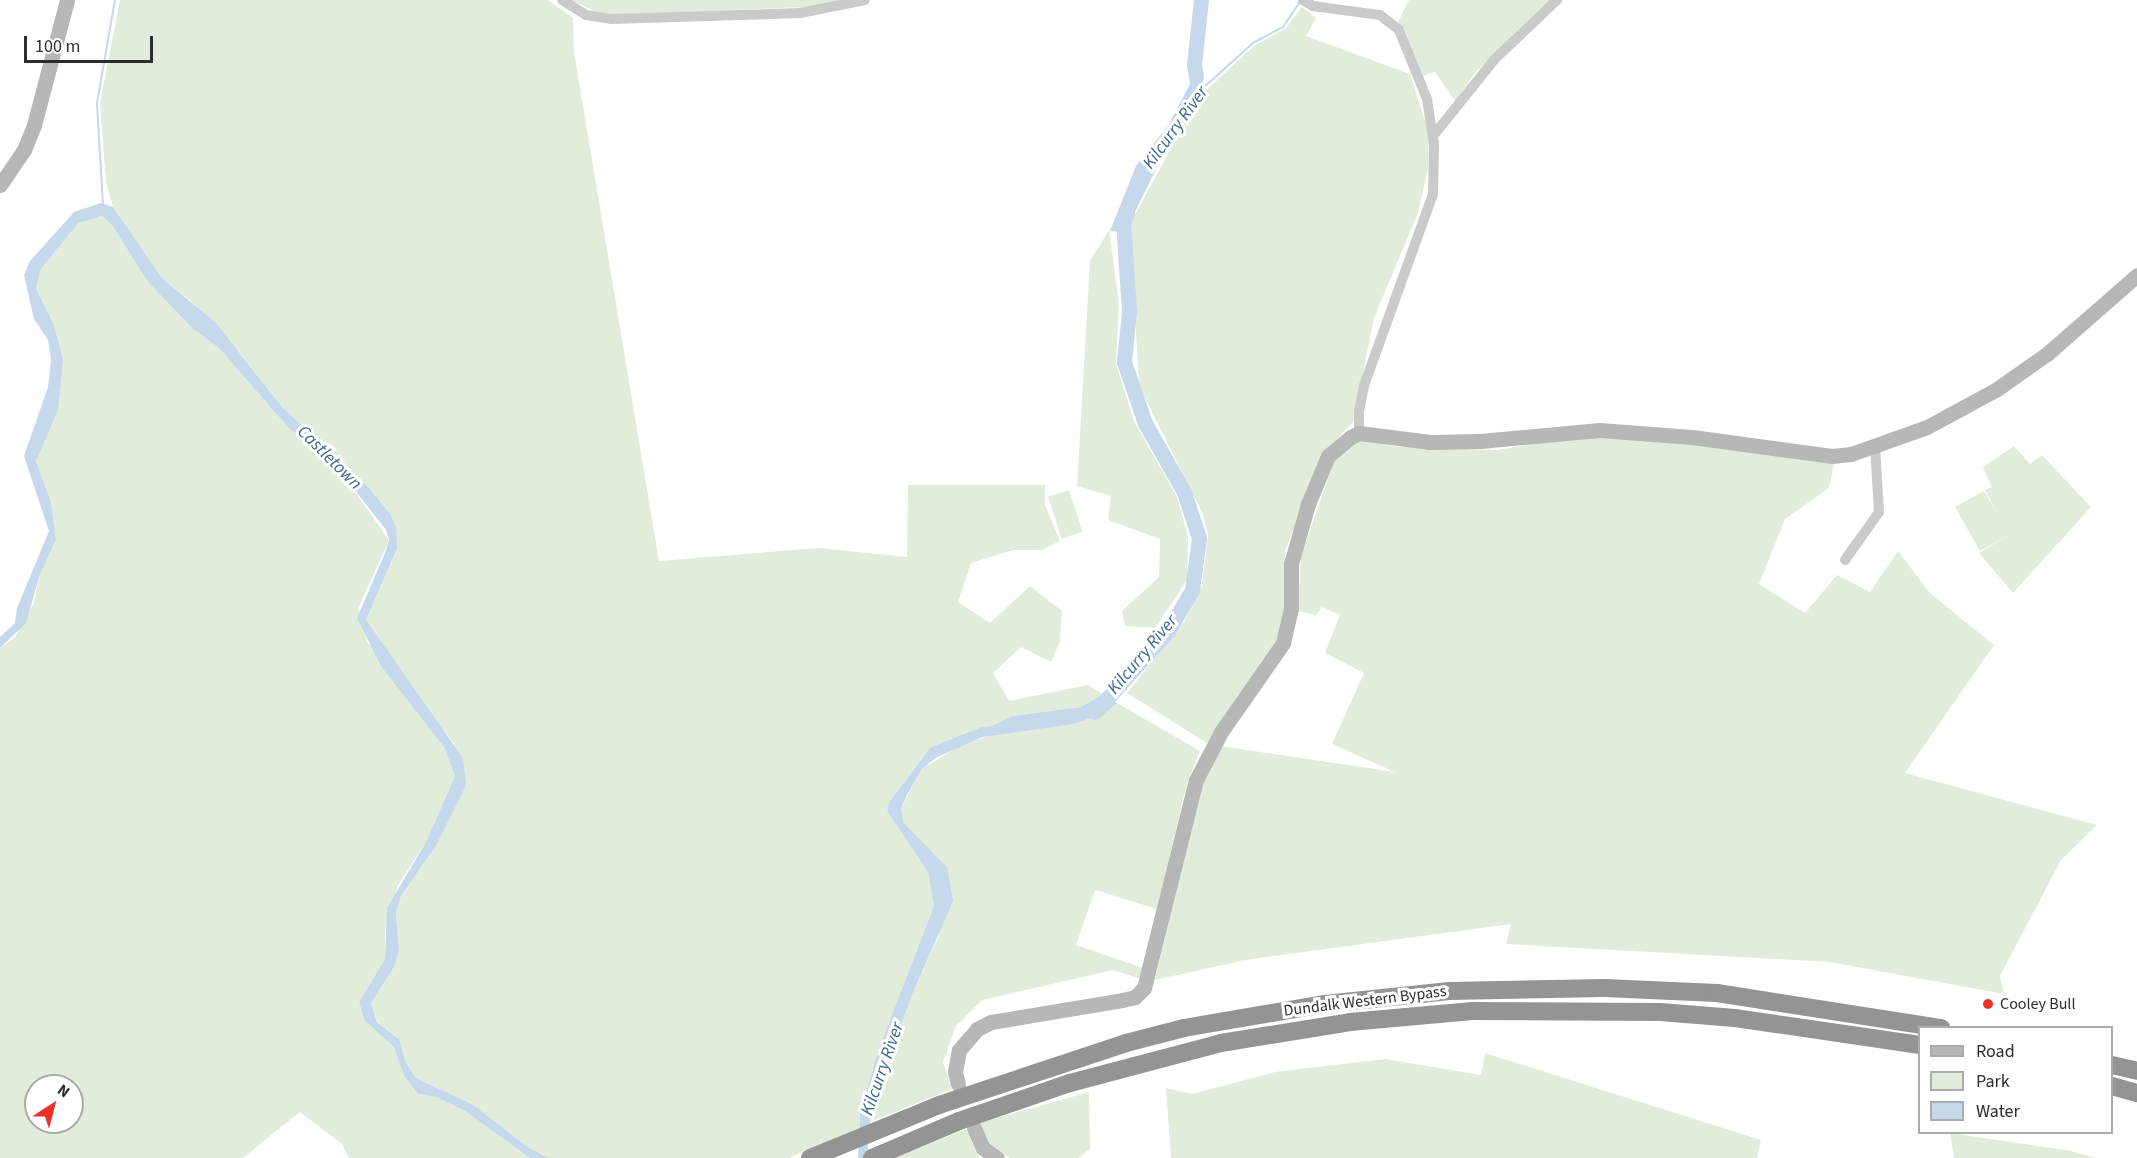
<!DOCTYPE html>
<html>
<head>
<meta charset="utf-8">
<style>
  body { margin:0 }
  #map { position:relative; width:2137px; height:1158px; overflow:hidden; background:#fff; font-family:"Source Sans 3",sans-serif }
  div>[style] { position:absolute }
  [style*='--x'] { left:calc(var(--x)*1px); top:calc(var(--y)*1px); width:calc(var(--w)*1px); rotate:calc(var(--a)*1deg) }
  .green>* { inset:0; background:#e1ecda; transform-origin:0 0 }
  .water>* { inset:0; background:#c5d8ec }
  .stream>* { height:2px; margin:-1px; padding:0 1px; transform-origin:1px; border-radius:1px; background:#c5d8ec }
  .river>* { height:15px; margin:-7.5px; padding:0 7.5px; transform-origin:7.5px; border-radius:7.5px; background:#c5d8ec }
  .street>* { height:10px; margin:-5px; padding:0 5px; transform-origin:5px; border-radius:5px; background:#cacaca }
  .secondary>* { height:15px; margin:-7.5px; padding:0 7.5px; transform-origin:7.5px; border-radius:7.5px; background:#b7b7b7 }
  .highway>* { height:18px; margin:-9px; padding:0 9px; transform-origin:9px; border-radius:9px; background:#949494 }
  .dots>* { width:16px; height:16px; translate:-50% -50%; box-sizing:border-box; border:3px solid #fff; border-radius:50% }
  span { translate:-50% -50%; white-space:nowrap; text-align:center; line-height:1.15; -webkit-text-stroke:6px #fff; paint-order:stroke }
  .street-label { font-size:16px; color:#2d2d2d }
  .poi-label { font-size:16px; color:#2d2d2d }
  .left { translate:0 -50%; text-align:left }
  .water-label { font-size:18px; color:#386592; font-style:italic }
  .legend { position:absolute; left:1918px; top:1026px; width:195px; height:108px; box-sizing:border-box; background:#fff; border:2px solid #ababab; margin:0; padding:8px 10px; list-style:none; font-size:18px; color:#2d2d2d }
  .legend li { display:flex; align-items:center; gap:12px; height:30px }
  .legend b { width:30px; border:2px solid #ababab }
  .north { position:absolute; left:24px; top:1074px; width:60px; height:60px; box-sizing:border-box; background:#fff; border:2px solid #ababab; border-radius:50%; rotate:36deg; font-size:16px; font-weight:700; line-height:24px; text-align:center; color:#2d2d2d }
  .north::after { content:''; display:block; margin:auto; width:21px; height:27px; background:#ec3027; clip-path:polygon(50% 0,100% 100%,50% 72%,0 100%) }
  .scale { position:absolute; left:24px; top:36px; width:129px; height:27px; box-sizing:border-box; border:3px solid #2d2d2d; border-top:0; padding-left:8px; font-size:18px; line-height:21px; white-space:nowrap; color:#2d2d2d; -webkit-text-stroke:4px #fff; paint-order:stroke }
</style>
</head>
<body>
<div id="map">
  <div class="green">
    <i style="clip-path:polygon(120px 0,548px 0,573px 18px,574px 52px,659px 561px,818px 548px,907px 557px,908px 485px,1045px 485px,1045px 505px,1060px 541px,1042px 550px,1013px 550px,971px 563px,958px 602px,990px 623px,1030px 586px,1062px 611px,1060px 641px,1051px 662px,1021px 647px,993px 673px,1009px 701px,1088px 685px,1103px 694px,1081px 707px,1012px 716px,992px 726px,982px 727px,931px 747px,890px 801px,887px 811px,928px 872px,934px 906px,878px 1051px,860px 1113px,859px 1128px,789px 1158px,549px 1158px,529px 1148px,472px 1104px,416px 1078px,406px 1063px,399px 1039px,377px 1021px,371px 1003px,394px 967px,399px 950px,396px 913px,401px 896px,437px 844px,466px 786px,455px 745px,409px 687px,366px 620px,397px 550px,369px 488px,283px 408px,241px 354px,192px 302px,162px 278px,113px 207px,106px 182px,100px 103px)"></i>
    <i style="clip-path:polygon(571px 0,842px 0,806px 7px,603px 15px)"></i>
    <i style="clip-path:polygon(1409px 0,1552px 0,1475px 73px,1455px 101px,1435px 72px,1423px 76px,1405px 30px,1398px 22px)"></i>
    <i style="clip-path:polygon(1302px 7px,1316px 18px,1306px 36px,1410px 74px,1429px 134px,1428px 168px,1418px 213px,1374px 318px,1353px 422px,1323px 454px,1285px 551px,1285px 617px,1275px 649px,1207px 743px,1127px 693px,1184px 622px,1202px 585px,1208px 536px,1203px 514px,1139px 386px,1130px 224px,1198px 98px,1254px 46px,1286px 28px)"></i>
    <i style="clip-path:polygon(evenodd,102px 216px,112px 225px,148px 282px,192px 328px,219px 348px,287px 426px,343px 475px,389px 540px,358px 609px,367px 641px,444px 747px,455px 776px,426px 842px,398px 885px,385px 931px,385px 959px,359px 1002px,364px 1020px,395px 1047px,404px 1076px,418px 1094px,436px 1097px,465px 1111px,530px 1158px,349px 1158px,342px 1144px,300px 1112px,243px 1158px,0 1158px,0 648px,15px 637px,34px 603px,39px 577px,56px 540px,51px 502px,36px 461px,63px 359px,54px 325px,36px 288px,41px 269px,70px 233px,79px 223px,102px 216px,36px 1086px,72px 1086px,72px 1122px,36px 1122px,36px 1086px)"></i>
    <i style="clip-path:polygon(1109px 230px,1119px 304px,1116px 364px,1134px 421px,1177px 497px,1188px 537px,1187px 580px,1155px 628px,1125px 626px,1122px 611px,1159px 577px,1160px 539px,1108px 520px,1111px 496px,1077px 486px,1090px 261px)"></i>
    <i style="clip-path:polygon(1597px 438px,1719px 445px,1834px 464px,1829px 488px,1785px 519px,1759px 584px,1805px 613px,1837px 575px,1870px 592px,1898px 551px,1930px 593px,1994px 645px,1905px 773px,2097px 825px,2061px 860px,2000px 976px,2004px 994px,1830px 962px,1506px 944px,1511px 924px,1245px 960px,1155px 980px,1203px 779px,1220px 746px,1395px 772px,1332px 744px,1364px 673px,1325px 653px,1340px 615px,1322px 607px,1316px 615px,1298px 611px,1301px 556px,1335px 459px,1360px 439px,1398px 447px,1498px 450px,1561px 439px)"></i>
    <i style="clip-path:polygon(2014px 446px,2030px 464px,2042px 455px,2091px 507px,2013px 593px,1979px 553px,2010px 534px,1980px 551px,1955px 507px,1984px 491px,1998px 514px,1985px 490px,1992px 487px,1983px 467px)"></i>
    <i style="left:1069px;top:490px;width:44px;height:22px;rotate:72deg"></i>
    <i style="clip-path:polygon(1117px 703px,1200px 751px,1187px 783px,1157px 909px,1095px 890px,1076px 945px,1143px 968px,1141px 979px,1113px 970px,982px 1000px,956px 1026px,943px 1062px,952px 1089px,870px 1122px,871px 1106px,912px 995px,939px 935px,947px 867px,904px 823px,901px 808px,922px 769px,961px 745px,996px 734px,1073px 724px,1104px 714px)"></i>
    <i style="clip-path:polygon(1485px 1053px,1761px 1140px,1757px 1158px,1171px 1158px,1166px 1088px,1192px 1094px,1275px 1072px,1385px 1059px,1481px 1075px)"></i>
    <i style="clip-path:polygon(1089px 1092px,1090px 1149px,1078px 1158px,1010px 1158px,994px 1150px,979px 1123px)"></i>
    <i style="clip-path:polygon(966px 1129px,979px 1158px,895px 1158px)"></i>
    <i style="clip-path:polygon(1950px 1133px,2071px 1151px,2096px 1158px,1954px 1158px)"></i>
  </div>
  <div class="water">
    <i style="clip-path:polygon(1190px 59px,1198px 60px,1202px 93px,1161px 159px,1125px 232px,1110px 231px,1136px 166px,1168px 126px,1190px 84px)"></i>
    <i style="clip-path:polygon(101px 203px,113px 207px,162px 278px,216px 323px,283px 408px,369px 488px,390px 514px,396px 527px,397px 549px,366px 620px,463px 758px,466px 786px,437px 844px,401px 896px,396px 913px,399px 950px,394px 967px,371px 1003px,377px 1022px,399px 1039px,406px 1063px,416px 1078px,472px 1104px,529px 1148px,549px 1158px,530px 1158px,465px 1111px,436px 1097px,418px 1094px,404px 1076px,394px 1047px,364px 1020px,359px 1002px,385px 959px,387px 908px,426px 842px,455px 776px,444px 747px,381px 666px,357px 618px,385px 553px,389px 540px,386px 530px,343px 475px,287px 426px,219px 348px,192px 328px,148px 282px,112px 225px,102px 216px,79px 223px,70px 233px,41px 269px,36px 288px,54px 325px,63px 359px,58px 410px,36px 461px,51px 502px,56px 540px,39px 577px,26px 623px,0 648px,0 637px,15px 623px,17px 608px,49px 531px,24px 456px,48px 387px,51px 360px,48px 340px,34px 319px,24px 275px,30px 261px,74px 212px)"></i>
    <i style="clip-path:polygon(1103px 694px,1117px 703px,1104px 714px,1073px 724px,983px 737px,937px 757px,922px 769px,906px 797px,901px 808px,904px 823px,947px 867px,953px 901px,912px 995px,871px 1106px,867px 1158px,858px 1158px,860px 1113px,878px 1051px,934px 906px,928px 872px,887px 811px,890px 801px,931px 747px,982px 727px,992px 726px,1012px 716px,1081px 707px)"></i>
  </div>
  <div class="stream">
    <i style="--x:1202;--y:89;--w:69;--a:-42"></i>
    <i style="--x:1253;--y:43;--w:34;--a:-28"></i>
    <i style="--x:1283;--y:27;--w:30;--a:-56"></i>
    <i style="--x:103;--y:205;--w:102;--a:-93.4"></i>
    <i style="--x:97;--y:103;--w:105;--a:-80.1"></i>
  </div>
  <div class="river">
    <i style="--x:1196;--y:77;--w:12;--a:-99"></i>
    <i style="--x:1194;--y:65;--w:65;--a:-83.9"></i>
    <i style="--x:1095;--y:712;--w:109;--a:-48"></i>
    <i style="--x:1168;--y:631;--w:48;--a:-59.7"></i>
    <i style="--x:1192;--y:590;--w:52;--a:-82.3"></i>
    <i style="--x:1199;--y:538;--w:48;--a:-108.1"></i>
    <i style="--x:1184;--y:492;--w:79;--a:-119.5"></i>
    <i style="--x:1145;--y:423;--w:65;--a:-109"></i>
    <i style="--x:1124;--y:362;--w:51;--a:-84.4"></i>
    <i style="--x:1129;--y:311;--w:90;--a:-93.8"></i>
    <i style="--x:1123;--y:221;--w:9;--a:-63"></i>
  </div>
  <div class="street">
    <i style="--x:562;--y:0;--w:28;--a:32"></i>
    <i style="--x:586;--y:15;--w:25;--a:9"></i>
    <i style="--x:611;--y:19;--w:189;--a:-1.8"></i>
    <i style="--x:800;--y:13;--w:66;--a:-11.3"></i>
    <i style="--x:1303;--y:0;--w:12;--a:31"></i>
    <i style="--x:1313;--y:6;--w:68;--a:7.7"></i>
    <i style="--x:1380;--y:15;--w:24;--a:38"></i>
    <i style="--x:1399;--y:30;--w:74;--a:67.9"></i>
    <i style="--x:1427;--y:99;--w:46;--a:81.2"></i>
    <i style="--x:1434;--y:144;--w:50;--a:91.1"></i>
    <i style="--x:1433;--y:194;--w:204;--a:109.8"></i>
    <i style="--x:1364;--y:386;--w:25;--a:101"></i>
    <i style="--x:1359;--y:411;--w:22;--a:90"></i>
    <i style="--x:1433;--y:136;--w:97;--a:-51.2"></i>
    <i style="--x:1494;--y:60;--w:87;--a:-43.6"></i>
    <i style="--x:1845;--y:560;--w:59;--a:-54.7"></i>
    <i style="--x:1879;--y:512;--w:65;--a:-93.5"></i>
  </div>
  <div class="secondary">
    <i style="--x:0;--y:185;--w:42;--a:-55.6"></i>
    <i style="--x:24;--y:150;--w:27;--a:-68"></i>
    <i style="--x:34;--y:125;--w:129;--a:-75.2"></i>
    <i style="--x:958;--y:1084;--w:12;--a:-104"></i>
    <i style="--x:955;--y:1072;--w:22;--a:-80"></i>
    <i style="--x:959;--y:1050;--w:28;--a:-49"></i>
    <i style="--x:977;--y:1029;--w:16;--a:-27"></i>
    <i style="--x:991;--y:1022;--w:133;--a:-9.5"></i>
    <i style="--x:1122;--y:1000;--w:13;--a:-13"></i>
    <i style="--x:1135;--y:997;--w:13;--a:-45"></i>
    <i style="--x:1144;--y:988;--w:214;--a:-76"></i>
    <i style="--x:1196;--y:780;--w:54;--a:-62.5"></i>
    <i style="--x:1221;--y:732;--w:108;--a:-55.1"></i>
    <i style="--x:1283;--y:643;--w:36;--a:-77"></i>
    <i style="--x:1291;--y:608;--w:44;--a:-90"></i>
    <i style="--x:1291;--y:564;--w:62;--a:-74.2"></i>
    <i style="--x:1308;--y:504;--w:52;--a:-67.4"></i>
    <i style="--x:1328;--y:456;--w:30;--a:-40"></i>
    <i style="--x:1351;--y:437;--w:9;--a:-27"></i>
    <i style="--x:1359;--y:433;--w:72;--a:7.2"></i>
    <i style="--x:1430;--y:442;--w:50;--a:-1.1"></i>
    <i style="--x:1480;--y:441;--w:120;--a:-5.3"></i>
    <i style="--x:1599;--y:430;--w:93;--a:4.3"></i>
    <i style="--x:1692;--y:437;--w:141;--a:7.7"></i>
    <i style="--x:1832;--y:456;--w:19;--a:-6"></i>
    <i style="--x:1851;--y:454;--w:81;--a:-19.6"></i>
    <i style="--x:1927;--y:427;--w:80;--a:-28.5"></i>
    <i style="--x:1997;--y:389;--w:62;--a:-35.2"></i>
    <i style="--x:2048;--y:353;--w:118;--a:-41.2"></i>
    <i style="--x:974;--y:1128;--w:22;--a:66"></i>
    <i style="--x:983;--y:1148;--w:17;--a:36"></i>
  </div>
  <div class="highway">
    <i style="--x:2112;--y:1065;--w:26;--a:13"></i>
    <i style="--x:2112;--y:1086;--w:26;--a:16"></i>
    <i style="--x:810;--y:1158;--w:139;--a:-22.3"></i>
    <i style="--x:939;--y:1105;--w:197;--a:-18.3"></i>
    <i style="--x:1126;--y:1043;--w:60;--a:-14.5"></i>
    <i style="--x:1184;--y:1028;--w:143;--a:-9.7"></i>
    <i style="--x:1325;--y:1004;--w:125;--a:-6"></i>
    <i style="--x:1449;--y:991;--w:156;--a:-1.1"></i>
    <i style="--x:1605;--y:988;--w:112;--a:2.6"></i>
    <i style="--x:1717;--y:993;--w:227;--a:8.9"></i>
    <i style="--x:872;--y:1158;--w:95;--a:-23"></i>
    <i style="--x:959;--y:1121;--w:117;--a:-18.9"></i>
    <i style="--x:1070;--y:1083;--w:156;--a:-14.8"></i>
    <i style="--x:1221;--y:1043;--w:131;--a:-9.2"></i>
    <i style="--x:1350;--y:1022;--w:123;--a:-5.1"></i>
    <i style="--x:1473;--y:1011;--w:187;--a:0.3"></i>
    <i style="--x:1660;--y:1012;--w:75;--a:4.6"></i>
    <i style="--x:1735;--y:1018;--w:187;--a:8.3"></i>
  </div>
  <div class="dots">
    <i style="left:1988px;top:1004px;background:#ec3027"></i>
  </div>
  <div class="street-label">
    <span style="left:1365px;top:1001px;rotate:-7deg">Dundalk Western Bypass</span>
  </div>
  <div class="poi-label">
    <span class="left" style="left:2000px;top:1004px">Cooley Bull</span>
  </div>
  <div class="water-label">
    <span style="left:1176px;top:128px;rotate:-54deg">Kilcurry River</span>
    <span style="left:329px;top:458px;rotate:45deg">Castletown</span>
    <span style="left:1143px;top:655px;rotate:-50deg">Kilcurry River</span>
    <span style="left:883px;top:1069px;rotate:-71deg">Kilcurry River</span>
  </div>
  <ul class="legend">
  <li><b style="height:8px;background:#b7b7b7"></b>Road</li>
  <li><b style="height:16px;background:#e1ecda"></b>Park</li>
  <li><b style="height:16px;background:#c5d8ec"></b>Water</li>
  </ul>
  <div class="north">N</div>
  <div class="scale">100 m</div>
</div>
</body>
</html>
